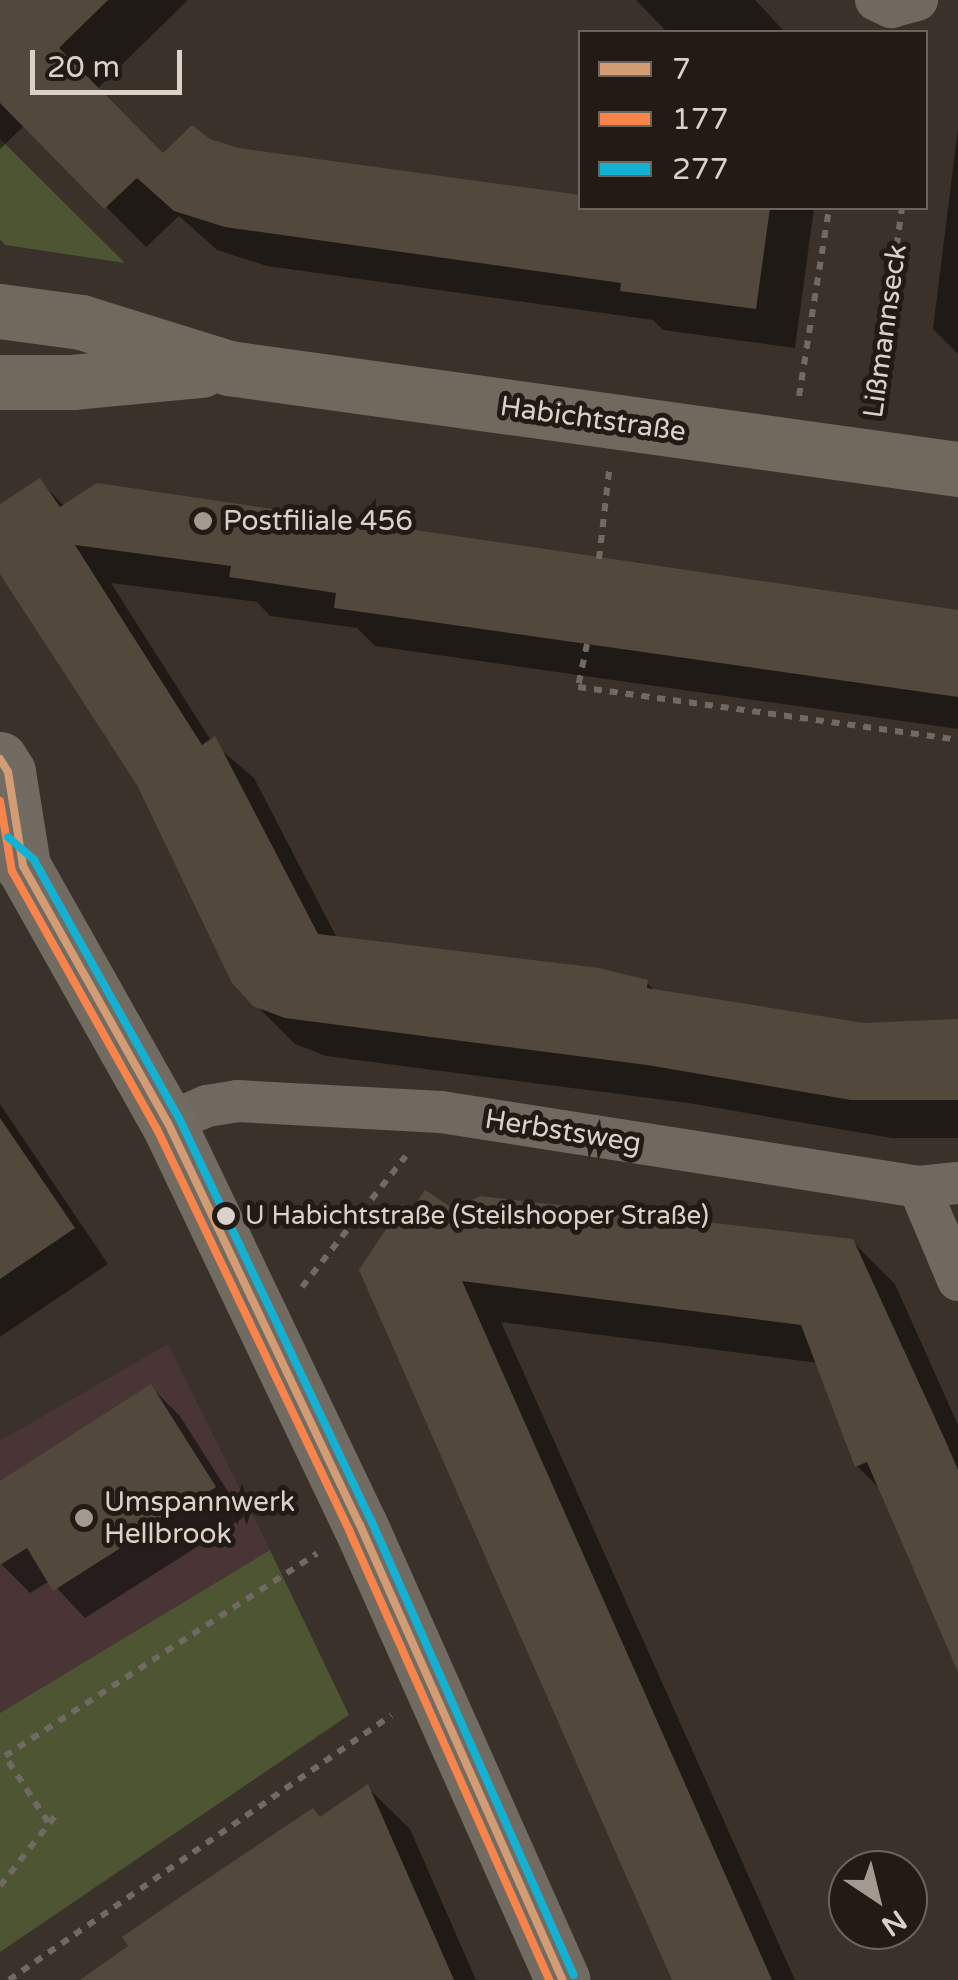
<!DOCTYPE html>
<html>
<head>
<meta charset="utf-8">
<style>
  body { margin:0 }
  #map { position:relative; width:958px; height:1980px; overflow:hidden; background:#3a322a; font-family:"Varela Round",sans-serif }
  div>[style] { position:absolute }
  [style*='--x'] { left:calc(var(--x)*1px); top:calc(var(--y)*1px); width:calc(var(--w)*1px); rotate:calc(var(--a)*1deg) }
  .commercial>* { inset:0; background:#493536 }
  .green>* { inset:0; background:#4e5533 }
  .shadow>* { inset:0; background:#0007 }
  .building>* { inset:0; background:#52493c }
  .path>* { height:6px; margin-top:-3px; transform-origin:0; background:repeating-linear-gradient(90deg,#706a63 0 8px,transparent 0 16px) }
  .street>* { height:42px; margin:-21px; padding:0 21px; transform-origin:21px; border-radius:21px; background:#706960 }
  .secondary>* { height:55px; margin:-27.5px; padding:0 27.5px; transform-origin:27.5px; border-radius:27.5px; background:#726b61 }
  .primary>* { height:55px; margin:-27.5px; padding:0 27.5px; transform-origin:27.5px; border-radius:27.5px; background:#71695e }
  .bus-1>* { height:8px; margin:-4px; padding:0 4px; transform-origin:4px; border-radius:4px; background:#d39c74 }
  .bus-2>* { height:8px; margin:-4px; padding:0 4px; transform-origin:4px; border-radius:4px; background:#f8844c }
  .bus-3>* { height:8px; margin:-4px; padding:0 4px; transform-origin:4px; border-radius:4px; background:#13b2d5 }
  .dots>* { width:28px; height:28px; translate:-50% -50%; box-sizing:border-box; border:5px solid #221a14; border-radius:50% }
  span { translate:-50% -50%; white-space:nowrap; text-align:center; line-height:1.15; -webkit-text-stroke:10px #221a14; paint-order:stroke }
  .bus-label { font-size:26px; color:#dcd1c9 }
  .left { translate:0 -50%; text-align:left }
  .street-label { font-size:28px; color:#dcd1c9 }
  .poi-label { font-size:28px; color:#dcd1c9 }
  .legend { position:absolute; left:578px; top:30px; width:350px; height:180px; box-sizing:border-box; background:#221a14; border:2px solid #6c635c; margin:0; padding:12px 18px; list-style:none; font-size:30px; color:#dcd1c9 }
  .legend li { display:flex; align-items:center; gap:20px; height:50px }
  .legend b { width:50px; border:2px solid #6c635c }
  .north { position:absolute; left:828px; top:1850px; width:100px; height:100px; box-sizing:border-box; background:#221a14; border:2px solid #6c635c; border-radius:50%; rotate:145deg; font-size:28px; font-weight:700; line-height:40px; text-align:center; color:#dcd1c9 }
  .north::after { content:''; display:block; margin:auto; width:35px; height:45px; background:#a39991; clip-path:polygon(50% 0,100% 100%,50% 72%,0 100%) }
  .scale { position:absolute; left:30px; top:50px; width:152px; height:45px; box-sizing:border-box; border:5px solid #dcd1c9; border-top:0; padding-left:12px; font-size:30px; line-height:35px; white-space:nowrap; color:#dcd1c9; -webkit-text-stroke:8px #221a14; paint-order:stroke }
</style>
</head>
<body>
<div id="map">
  <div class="commercial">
    <i style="clip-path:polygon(168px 1344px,270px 1550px,0 1713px,0 1441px)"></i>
  </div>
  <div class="green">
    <i style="clip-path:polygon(0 139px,125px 263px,5px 245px,0 239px)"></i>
    <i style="clip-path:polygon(270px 1550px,349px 1715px,0 1952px,0 1713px)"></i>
  </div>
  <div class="shadow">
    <i style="clip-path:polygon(0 0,188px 0,97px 89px,163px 156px,208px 142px,237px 151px,580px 197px,580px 208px,693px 213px,693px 208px,814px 208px,795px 348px,663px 330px,653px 320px,267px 266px,217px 250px,179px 216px,146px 247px,25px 125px,0 149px)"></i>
    <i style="clip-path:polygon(636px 0,755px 0,785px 32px,667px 32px)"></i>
    <i style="clip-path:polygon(958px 128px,958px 354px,933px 329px)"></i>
    <i style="clip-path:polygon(40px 481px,65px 507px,958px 612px,958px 729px,375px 646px,357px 628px,270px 616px,257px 602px,111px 583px,212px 742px,254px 778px,337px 938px,647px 983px,656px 992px,864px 1025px,958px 1020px,958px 1138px,892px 1138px,688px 1103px,326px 1056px,295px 1044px,255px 1004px,139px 784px,0 569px,0 507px)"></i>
    <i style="clip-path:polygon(0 1104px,108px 1264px,0 1337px)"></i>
    <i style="clip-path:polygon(453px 1212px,852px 1241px,895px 1284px,958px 1425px,958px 1664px,882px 1491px,857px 1466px,818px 1363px,501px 1322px,795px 1980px,675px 1980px,362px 1270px)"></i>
    <i style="clip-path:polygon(151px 1387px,180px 1416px,244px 1517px,85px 1618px,50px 1581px,30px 1593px,0 1563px,0 1484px)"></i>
    <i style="clip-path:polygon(368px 1788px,410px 1829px,476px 1980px,119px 1980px,321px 1820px)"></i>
  </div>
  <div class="building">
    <i style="clip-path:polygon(0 0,108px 0,59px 48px,163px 153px,192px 125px,210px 139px,238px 148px,580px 195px,580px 208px,770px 208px,756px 309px,620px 291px,621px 283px,225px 227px,174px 211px,137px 178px,104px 209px,0 103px)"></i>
    <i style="clip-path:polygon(40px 478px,60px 507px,97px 483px,958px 610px,958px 697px,334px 608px,336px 593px,229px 577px,231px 566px,75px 545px,202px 745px,215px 736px,318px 934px,599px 968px,648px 980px,647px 988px,864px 1023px,958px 1019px,958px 1100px,851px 1100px,647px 1065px,285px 1018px,253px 1006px,232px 983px,137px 785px,0 574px,0 504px)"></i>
    <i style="clip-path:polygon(0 1118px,75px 1228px,0 1279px)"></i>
    <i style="clip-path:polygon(425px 1190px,454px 1209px,480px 1196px,853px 1239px,946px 1442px,958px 1470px,958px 1672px,867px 1462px,855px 1467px,801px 1325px,462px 1281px,772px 1980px,672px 1980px,359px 1270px,402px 1205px,412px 1209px)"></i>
    <i style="clip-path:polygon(151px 1384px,216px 1487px,53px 1591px,27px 1548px,0 1565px,0 1481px)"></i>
    <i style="clip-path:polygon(368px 1784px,454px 1980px,80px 1980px,128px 1946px,122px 1937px,183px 1895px,313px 1808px,320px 1817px)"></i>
  </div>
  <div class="path">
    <i style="--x:799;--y:396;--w:190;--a:-80.9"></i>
    <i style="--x:875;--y:404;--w:198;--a:-82.2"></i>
    <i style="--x:599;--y:559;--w:89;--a:-83.5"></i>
    <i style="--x:587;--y:644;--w:44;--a:101.8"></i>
    <i style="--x:578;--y:687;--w:384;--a:7.9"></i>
    <i style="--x:302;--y:1287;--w:167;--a:-51.6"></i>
    <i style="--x:48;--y:1822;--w:79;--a:-123.1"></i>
    <i style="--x:5;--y:1756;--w:372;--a:-33"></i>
    <i style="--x:0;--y:1886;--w:89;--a:-51.8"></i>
    <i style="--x:9;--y:1980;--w:465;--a:-34.7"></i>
  </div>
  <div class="street">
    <i style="--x:876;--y:0;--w:17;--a:25"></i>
    <i style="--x:891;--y:7;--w:27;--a:-15"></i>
    <i style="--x:168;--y:1123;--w:43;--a:-23.6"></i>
    <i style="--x:207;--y:1106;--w:30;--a:-9"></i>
    <i style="--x:237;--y:1101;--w:204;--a:3.1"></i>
    <i style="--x:441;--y:1112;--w:484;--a:8.9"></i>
    <i style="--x:919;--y:1187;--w:39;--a:-6"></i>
    <i style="--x:919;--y:1187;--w:101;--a:67.2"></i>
  </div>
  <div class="secondary">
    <i style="--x:0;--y:759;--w:15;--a:58"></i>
    <i style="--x:8;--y:772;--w:95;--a:80.9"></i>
    <i style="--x:0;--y:846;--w:30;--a:41"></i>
    <i style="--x:23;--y:866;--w:295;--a:60.6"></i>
    <i style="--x:168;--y:1123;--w:445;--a:64.5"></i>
    <i style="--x:360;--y:1525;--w:498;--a:66"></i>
  </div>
  <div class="primary">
    <i style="--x:0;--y:311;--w:82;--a:7.7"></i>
    <i style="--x:81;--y:322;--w:155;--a:17.3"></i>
    <i style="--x:229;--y:368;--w:736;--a:7.89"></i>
    <i style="--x:0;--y:382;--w:72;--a:0"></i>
    <i style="--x:72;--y:382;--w:130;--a:-5.3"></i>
  </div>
  <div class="bus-1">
    <i style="--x:0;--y:759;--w:15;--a:58"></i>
    <i style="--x:8;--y:772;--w:95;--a:80.9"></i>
    <i style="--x:23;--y:866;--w:295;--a:60.6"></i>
    <i style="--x:168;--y:1123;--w:445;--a:64.5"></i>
    <i style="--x:360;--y:1525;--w:498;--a:66"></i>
  </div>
  <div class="bus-2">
    <i style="--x:0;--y:801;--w:71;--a:80.3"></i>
    <i style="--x:12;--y:871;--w:296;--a:60.7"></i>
    <i style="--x:157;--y:1129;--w:445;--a:64.4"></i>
    <i style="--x:349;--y:1530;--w:492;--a:66"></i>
  </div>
  <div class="bus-3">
    <i style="--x:8;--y:837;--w:35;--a:41"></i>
    <i style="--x:34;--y:860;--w:296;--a:60.7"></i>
    <i style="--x:179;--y:1118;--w:445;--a:64.5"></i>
    <i style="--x:371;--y:1520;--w:498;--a:66"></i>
  </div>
  <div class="dots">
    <i style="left:203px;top:521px;background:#a39991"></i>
    <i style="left:226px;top:1216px;background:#dcd1c9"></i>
    <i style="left:84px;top:1518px;background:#a39991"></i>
  </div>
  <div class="bus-label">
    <span class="left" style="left:245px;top:1216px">U Habichtstraße (Steilshooper Straße)</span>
  </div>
  <div class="street-label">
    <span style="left:885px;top:331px;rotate:-82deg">Lißmannseck</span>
    <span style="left:593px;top:419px;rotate:8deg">Habichtstraße</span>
    <span style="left:563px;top:1131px;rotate:9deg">Herbstsweg</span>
  </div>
  <div class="poi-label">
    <span class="left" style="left:223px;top:521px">Postfiliale 456</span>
    <span class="left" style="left:104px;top:1518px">Umspannwerk<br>Hellbrook</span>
  </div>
  <ul class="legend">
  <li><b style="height:12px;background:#d39c74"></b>7</li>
  <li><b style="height:12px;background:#f8844c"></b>177</li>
  <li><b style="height:12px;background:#13b2d5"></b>277</li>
  </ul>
  <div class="north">N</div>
  <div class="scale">20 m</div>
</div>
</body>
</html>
